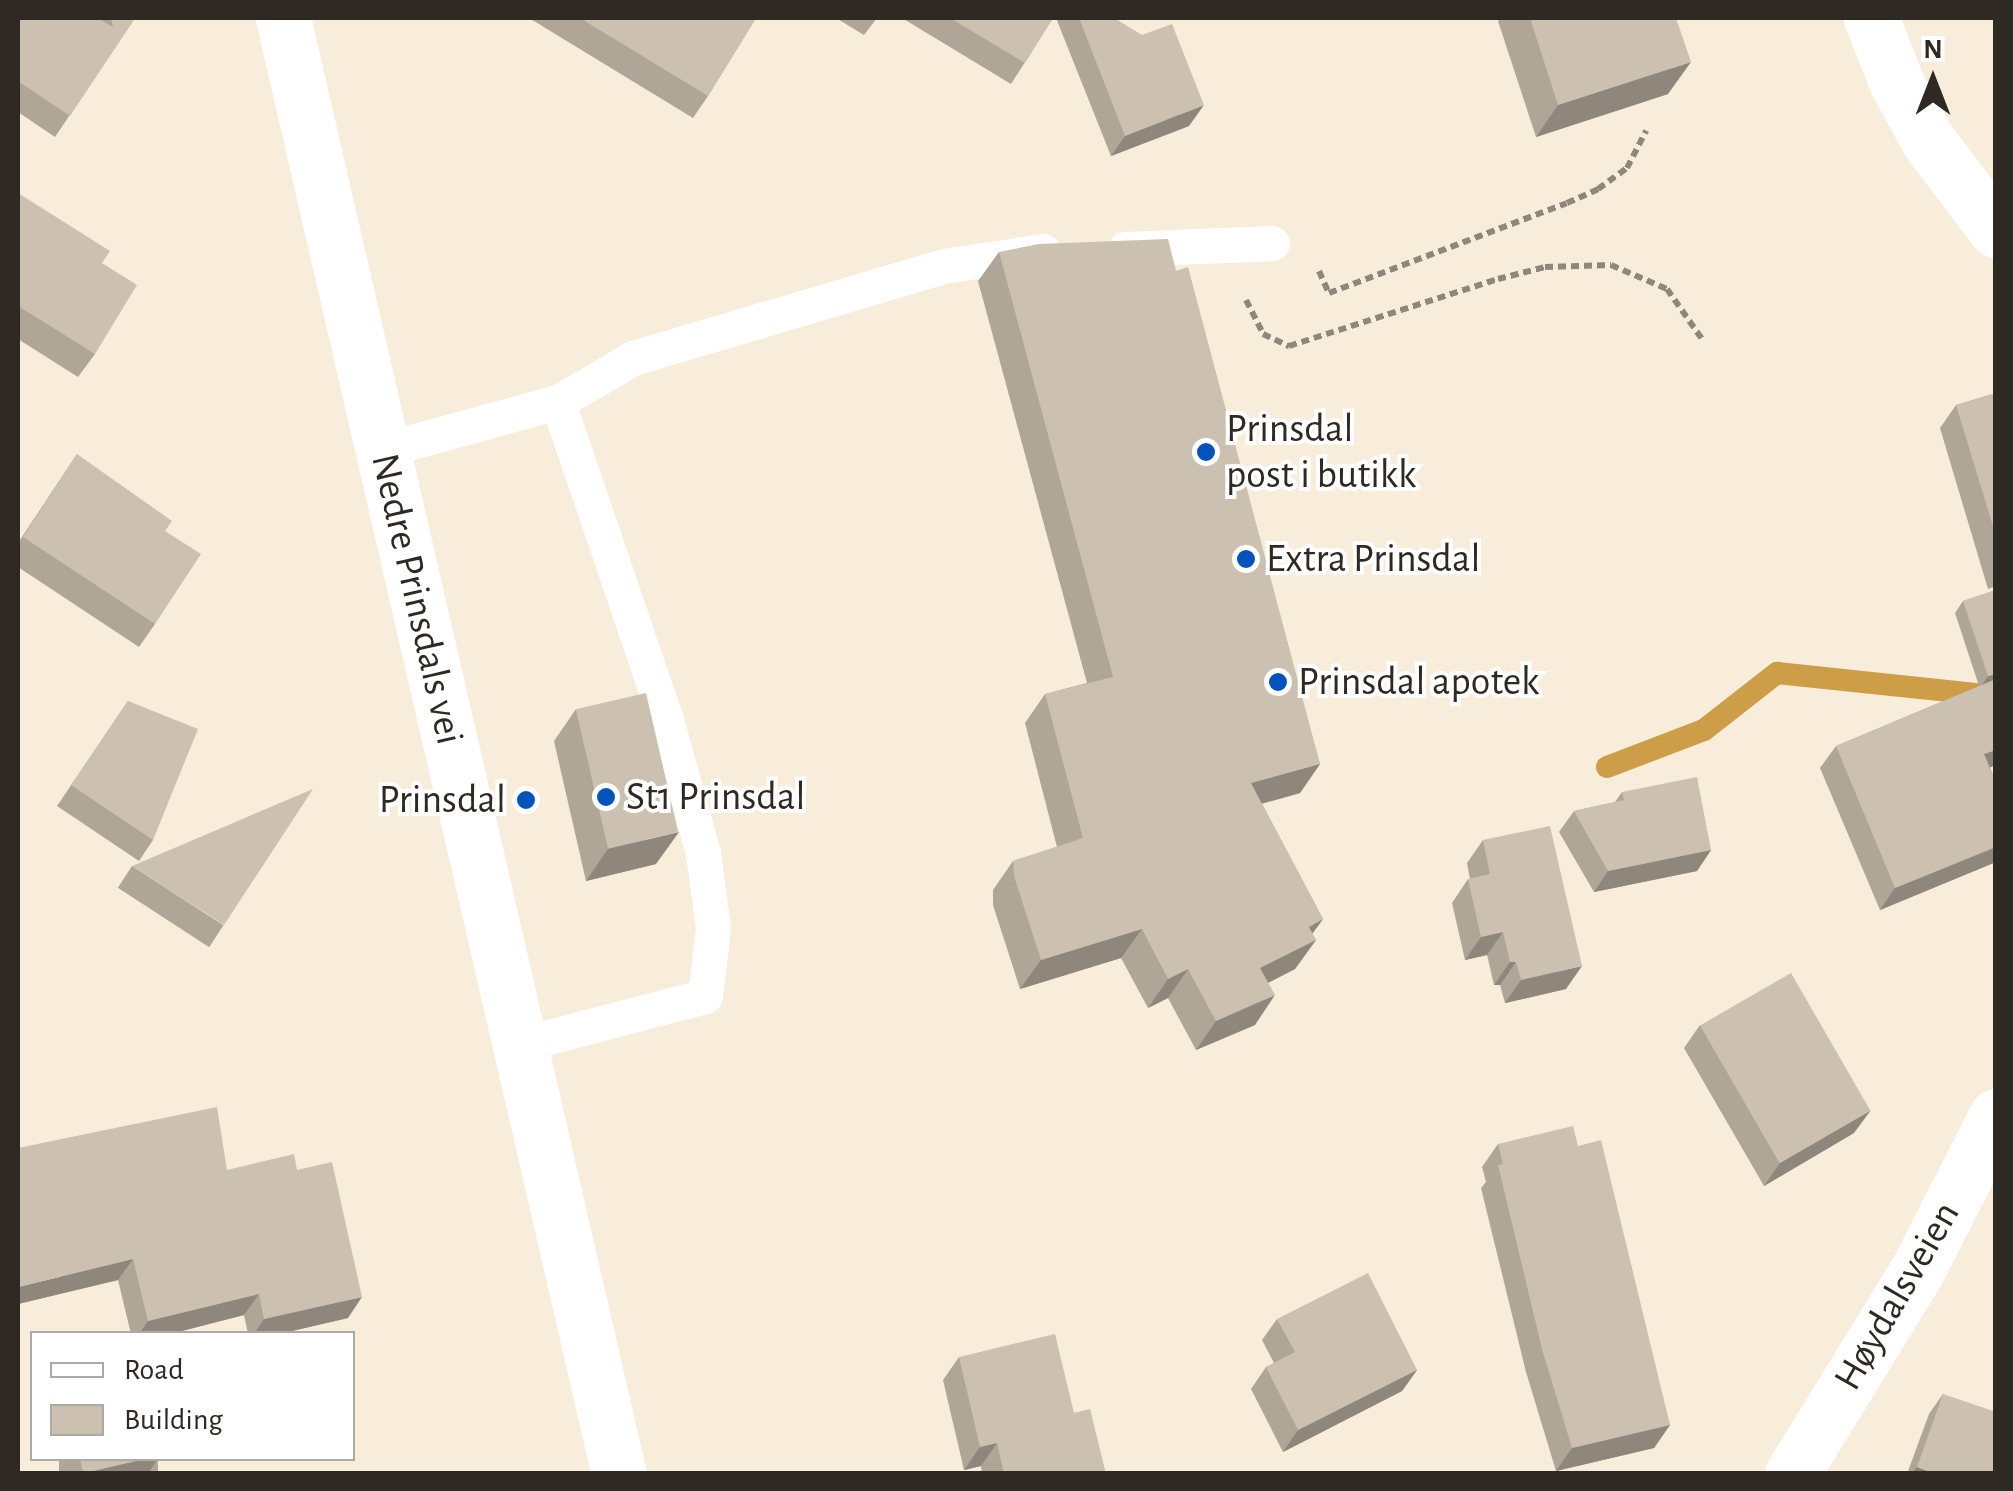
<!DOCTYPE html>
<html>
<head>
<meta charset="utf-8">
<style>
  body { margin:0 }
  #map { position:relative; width:2013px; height:1491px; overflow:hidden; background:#f8ecdb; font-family:"Alegreya Sans",sans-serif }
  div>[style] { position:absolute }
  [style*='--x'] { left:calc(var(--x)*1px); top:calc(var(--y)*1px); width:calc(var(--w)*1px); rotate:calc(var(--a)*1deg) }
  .stream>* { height:22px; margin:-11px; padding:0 11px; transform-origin:11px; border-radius:11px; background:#ce9d47 }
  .path>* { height:6px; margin-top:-3px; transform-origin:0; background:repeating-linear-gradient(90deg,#8f877b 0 8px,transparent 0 13px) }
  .lane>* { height:35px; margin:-17.5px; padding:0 17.5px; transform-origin:17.5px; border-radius:17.5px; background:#fff }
  .street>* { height:55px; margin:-27.5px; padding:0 27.5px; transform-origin:27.5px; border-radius:27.5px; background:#fff }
  .secondary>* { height:55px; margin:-27.5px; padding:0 27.5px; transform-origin:27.5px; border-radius:27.5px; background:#fff }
  .wall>* { inset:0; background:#afa697; transform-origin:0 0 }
  .shaded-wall>* { inset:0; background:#8f877b }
  .building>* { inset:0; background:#ccc1b0; transform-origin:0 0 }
  .dots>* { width:28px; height:28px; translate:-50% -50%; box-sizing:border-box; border:5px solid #fff; border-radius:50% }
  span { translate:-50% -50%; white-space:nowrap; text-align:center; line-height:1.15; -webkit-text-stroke:8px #fff; paint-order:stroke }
  .poi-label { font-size:40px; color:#2e2a23 }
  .left { translate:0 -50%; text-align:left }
  .right { translate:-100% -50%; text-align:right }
  .street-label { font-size:40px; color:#2e2a23 }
  .frame { position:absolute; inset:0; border:20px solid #2e2a23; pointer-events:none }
  .legend { position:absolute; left:30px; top:1331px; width:325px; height:130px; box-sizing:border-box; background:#fff; border:2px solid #abaaa7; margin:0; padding:12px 18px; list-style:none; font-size:30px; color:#2e2a23 }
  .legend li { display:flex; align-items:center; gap:20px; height:50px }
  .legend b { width:50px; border:2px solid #abaaa7 }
  .north { position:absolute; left:1883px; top:30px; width:100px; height:100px; -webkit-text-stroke:8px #fff; paint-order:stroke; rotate:0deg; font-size:28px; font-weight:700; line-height:40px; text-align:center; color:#2e2a23 }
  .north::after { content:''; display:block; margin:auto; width:35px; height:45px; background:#2e2a23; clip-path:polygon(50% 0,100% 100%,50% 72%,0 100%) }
</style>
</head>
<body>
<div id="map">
  <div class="stream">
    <i style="--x:1607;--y:767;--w:104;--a:-20.9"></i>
    <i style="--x:1704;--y:730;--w:93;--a:-38"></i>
    <i style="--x:1777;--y:673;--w:209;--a:6"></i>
  </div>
  <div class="path">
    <i style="--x:1319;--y:271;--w:24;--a:66"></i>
    <i style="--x:1329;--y:293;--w:254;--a:-20.7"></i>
    <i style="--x:1567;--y:203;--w:34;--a:-24"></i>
    <i style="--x:1598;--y:189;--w:36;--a:-36"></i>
    <i style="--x:1627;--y:168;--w:42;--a:-62.8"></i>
    <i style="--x:1246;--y:300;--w:38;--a:63"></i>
    <i style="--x:1263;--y:334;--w:29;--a:25"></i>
    <i style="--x:1289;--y:346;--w:219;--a:-17.8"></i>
    <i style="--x:1498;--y:279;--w:49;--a:-14.3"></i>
    <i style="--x:1545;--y:267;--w:66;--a:-1.7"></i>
    <i style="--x:1611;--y:265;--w:61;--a:23.2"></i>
    <i style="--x:1667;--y:289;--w:61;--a:55"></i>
  </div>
  <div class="lane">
    <i style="--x:1125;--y:249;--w:147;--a:-2.3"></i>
    <i style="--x:382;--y:450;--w:182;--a:-15.3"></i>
    <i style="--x:558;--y:402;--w:87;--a:-30.4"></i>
    <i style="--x:633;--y:358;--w:323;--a:-16.5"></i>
    <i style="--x:943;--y:266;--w:101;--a:-8.5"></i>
    <i style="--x:521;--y:1044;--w:190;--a:-14.6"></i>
    <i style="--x:705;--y:996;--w:68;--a:-83.3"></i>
    <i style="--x:713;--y:928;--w:76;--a:-97.6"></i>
    <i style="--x:703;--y:853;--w:138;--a:-105.5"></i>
    <i style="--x:666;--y:720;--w:336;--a:-108.8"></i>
  </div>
  <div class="street">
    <i style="--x:1871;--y:18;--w:71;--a:68.5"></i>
    <i style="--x:1897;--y:84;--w:66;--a:61.1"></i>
    <i style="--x:1929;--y:142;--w:111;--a:52.7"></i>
    <i style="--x:1792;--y:1474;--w:238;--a:-58.4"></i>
    <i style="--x:1917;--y:1271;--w:174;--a:-63"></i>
  </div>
  <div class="secondary">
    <i style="--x:283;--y:18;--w:1494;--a:77.01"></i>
  </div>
  <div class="wall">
    <i style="clip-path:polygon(18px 18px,135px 18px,55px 137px,18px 112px)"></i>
    <i style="clip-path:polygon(529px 18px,756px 18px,708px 96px,693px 118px)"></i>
    <i style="clip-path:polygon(836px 18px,877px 18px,864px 35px)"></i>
    <i style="clip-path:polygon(902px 18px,1053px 18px,1011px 84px)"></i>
    <i style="clip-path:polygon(1056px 18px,1114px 18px,1189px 126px,1111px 156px)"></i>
    <i style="clip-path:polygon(1501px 18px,1676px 18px,1668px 94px,1536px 137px,1498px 21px)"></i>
    <i style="clip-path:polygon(18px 193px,102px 263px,95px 354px,78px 377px,18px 339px)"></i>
    <i style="clip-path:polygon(999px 252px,1176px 271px,1320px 764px,1300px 793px,1262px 804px,1323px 919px,1312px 934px,1316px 940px,1295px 969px,1268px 983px,1255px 1025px,1196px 1050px,1168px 998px,1148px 1008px,1121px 958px,1020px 989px,993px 905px,993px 890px,1013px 861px,1057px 847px,1025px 723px,1045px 694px,1087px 683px,978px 281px)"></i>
    <i style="clip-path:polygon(1996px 393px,1996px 586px,1988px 589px,1940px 428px,1956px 405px)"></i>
    <i style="clip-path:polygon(77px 454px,165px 531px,155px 624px,139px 647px,18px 567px,18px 543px)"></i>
    <i style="clip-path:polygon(1996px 590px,1996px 765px,1990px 767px,1996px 782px,1996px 862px,1880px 910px,1820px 768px,1836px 746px,1979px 686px,1955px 613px,1963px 601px)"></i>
    <i style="clip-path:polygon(128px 701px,153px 840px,139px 861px,57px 806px)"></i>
    <i style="clip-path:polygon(576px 709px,656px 864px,586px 881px,554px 741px)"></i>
    <i style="clip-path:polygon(1622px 792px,1711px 850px,1697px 871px,1594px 892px,1559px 832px,1574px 811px,1615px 802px)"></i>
    <i style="clip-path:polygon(1483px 840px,1566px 989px,1505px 1003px,1500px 985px,1494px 985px,1487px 955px,1465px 960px,1452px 903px,1468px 879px,1470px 879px,1467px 863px)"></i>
    <i style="left:132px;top:866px;width:109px;height:26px;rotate:33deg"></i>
    <i style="clip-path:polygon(1700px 1025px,1854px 1133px,1764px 1186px,1684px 1048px)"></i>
    <i style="clip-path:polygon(1498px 1144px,1578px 1146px,1670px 1425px,1654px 1448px,1556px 1471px,1526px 1372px,1481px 1188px,1486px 1182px,1482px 1167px)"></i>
    <i style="clip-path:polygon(227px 1170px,297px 1170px,348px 1318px,279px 1334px,248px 1334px,244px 1315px,170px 1334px,131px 1334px,118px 1280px,18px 1304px)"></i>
    <i style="clip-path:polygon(1277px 1319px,1417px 1370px,1402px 1391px,1283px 1452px,1251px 1389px,1266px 1367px,1274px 1363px,1262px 1340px)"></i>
    <i style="clip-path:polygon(959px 1357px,1074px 1413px,1106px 1474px,982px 1474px,981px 1466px,964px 1470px,943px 1380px)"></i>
    <i style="clip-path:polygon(1943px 1394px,1996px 1474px,1907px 1474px,1929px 1414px)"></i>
    <i style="left:59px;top:1458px;width:99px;height:16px"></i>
  </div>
  <div class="shaded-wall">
    <i style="clip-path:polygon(1691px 62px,1668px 94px,1536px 137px,1558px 105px)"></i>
    <i style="clip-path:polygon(1204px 105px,1189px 126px,1111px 156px,1125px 136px)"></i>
    <i style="clip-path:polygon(1996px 674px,1996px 683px,1980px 688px,1988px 676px)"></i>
    <i style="clip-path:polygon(1996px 750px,1996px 765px,1969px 776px,1984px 754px)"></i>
    <i style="clip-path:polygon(1320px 764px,1300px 793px,1230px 812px,1251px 783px)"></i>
    <i style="clip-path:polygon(679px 832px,656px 864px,586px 881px,608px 849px)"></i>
    <i style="clip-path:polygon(1996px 847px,1996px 862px,1880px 910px,1895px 888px)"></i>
    <i style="clip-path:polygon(1711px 850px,1697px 871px,1594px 892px,1608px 871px)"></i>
    <i style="clip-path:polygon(1323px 919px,1304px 945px,1316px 940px,1295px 969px,1240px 997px,1260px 968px,1309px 927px)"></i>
    <i style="clip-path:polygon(1142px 929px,1121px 958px,1020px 989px,1041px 960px)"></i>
    <i style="clip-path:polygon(1503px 932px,1487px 955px,1465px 960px,1481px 937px)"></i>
    <i style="clip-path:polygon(1510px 962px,1516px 962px,1500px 985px,1494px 985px)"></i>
    <i style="clip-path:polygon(1582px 966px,1566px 989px,1505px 1003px,1521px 980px)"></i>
    <i style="clip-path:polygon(1188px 969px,1168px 998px,1148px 1008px,1168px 979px)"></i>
    <i style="clip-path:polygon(1275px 995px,1255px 1025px,1196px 1050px,1216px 1021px)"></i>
    <i style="clip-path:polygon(1871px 1110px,1854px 1133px,1764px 1186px,1780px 1163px)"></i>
    <i style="clip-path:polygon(133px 1259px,118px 1280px,18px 1304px,18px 1287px)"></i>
    <i style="clip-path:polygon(259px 1294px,244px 1315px,170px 1334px,139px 1334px,148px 1321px)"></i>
    <i style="clip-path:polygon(362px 1297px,348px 1318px,279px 1334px,254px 1334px,264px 1319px)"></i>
    <i style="clip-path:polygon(1417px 1370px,1402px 1391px,1283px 1452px,1298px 1430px)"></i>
    <i style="clip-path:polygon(1670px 1425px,1654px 1448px,1556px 1471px,1572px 1448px)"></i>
    <i style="clip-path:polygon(997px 1443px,981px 1466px,964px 1470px,980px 1447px)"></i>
    <i style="clip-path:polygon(149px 1458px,158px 1458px,148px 1474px,82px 1474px)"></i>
    <i style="clip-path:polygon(1917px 1467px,1935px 1474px,1912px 1474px)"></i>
  </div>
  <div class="building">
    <i style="clip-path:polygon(18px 18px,97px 18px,113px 27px,111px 18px,135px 18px,70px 116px,18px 81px)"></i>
    <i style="clip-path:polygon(580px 18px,756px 18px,708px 96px)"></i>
    <i style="clip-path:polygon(950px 18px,1053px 18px,1025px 63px)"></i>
    <i style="clip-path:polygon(1079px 18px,1114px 18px,1142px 35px,1172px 24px,1204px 105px,1125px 136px)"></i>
    <i style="clip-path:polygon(1530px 18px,1676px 18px,1691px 62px,1558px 105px)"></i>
    <i style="clip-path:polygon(18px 193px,110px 251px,102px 263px,137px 285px,95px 354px,18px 306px)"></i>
    <i style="clip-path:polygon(1168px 239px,1176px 271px,1188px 267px,1320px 764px,1251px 783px,1323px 919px,1309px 927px,1316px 940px,1260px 968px,1275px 995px,1216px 1021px,1188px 969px,1168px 979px,1142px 929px,1041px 960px,1014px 876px,1013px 861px,1083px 838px,1045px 694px,1113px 677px,999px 252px,1039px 244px)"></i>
    <i style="clip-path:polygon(1996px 393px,1996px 536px,1956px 405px)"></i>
    <i style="clip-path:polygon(77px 454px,172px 521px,165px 531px,201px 554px,155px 624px,23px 537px)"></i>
    <i style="clip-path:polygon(1996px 590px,1996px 674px,1988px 676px,1963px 601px)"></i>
    <i style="clip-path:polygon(1996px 679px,1996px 750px,1984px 754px,1996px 782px,1996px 847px,1895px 888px,1836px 746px)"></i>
    <i style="left:646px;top:693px;width:143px;height:72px;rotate:77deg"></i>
    <i style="clip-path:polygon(128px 701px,198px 729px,153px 840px,71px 785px)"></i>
    <i style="clip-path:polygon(1697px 777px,1711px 850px,1608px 871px,1574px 811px,1624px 800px,1622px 792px)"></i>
    <i style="clip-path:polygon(313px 789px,224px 925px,132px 866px)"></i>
    <i style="clip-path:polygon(1550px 826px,1582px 966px,1521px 980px,1516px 962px,1510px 962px,1503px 932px,1481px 937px,1468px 879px,1490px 874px,1483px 840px)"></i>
    <i style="left:1791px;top:973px;width:159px;height:105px;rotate:60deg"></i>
    <i style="clip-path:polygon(217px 1107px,227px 1170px,294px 1154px,297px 1170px,332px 1162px,362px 1297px,264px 1319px,259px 1294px,148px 1321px,133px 1259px,18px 1287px,18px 1148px)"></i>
    <i style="clip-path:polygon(1573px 1126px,1578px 1146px,1601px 1140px,1670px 1425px,1572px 1448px,1542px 1349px,1498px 1165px,1503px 1164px,1498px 1144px)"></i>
    <i style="clip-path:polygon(1368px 1273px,1417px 1370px,1298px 1430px,1266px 1367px,1295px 1352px,1277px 1319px)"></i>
    <i style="clip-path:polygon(1055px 1334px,1074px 1413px,1090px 1409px,1106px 1474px,1004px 1474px,997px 1443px,980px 1447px,959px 1357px)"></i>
    <i style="clip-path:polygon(1943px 1394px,1996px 1412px,1996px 1474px,1935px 1474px,1917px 1467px)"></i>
    <i style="clip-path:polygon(80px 1458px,149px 1458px,83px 1473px)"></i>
  </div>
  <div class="dots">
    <i style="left:1206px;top:452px;background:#0453bd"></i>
    <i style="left:1246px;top:559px;background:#0453bd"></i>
    <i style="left:1278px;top:682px;background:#0453bd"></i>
    <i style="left:606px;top:797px;background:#0453bd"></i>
    <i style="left:526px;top:800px;background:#0453bd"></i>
  </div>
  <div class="poi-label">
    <span class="left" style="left:1226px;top:452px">Prinsdal<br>post i butikk</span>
    <span class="left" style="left:1266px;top:559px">Extra Prinsdal</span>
    <span class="left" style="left:1298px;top:682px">Prinsdal apotek</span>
    <span class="left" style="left:626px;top:797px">St1 Prinsdal</span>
    <span class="right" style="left:506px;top:800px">Prinsdal</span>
  </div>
  <div class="street-label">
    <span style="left:417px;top:599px;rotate:77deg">Nedre Prinsdals vei</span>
    <span style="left:1897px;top:1296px;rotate:-60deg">Høydalsveien</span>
  </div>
  <div class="frame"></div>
  <ul class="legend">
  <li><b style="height:12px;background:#fff"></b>Road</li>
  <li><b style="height:28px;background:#ccc1b0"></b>Building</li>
  </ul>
  <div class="north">N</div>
</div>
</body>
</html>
